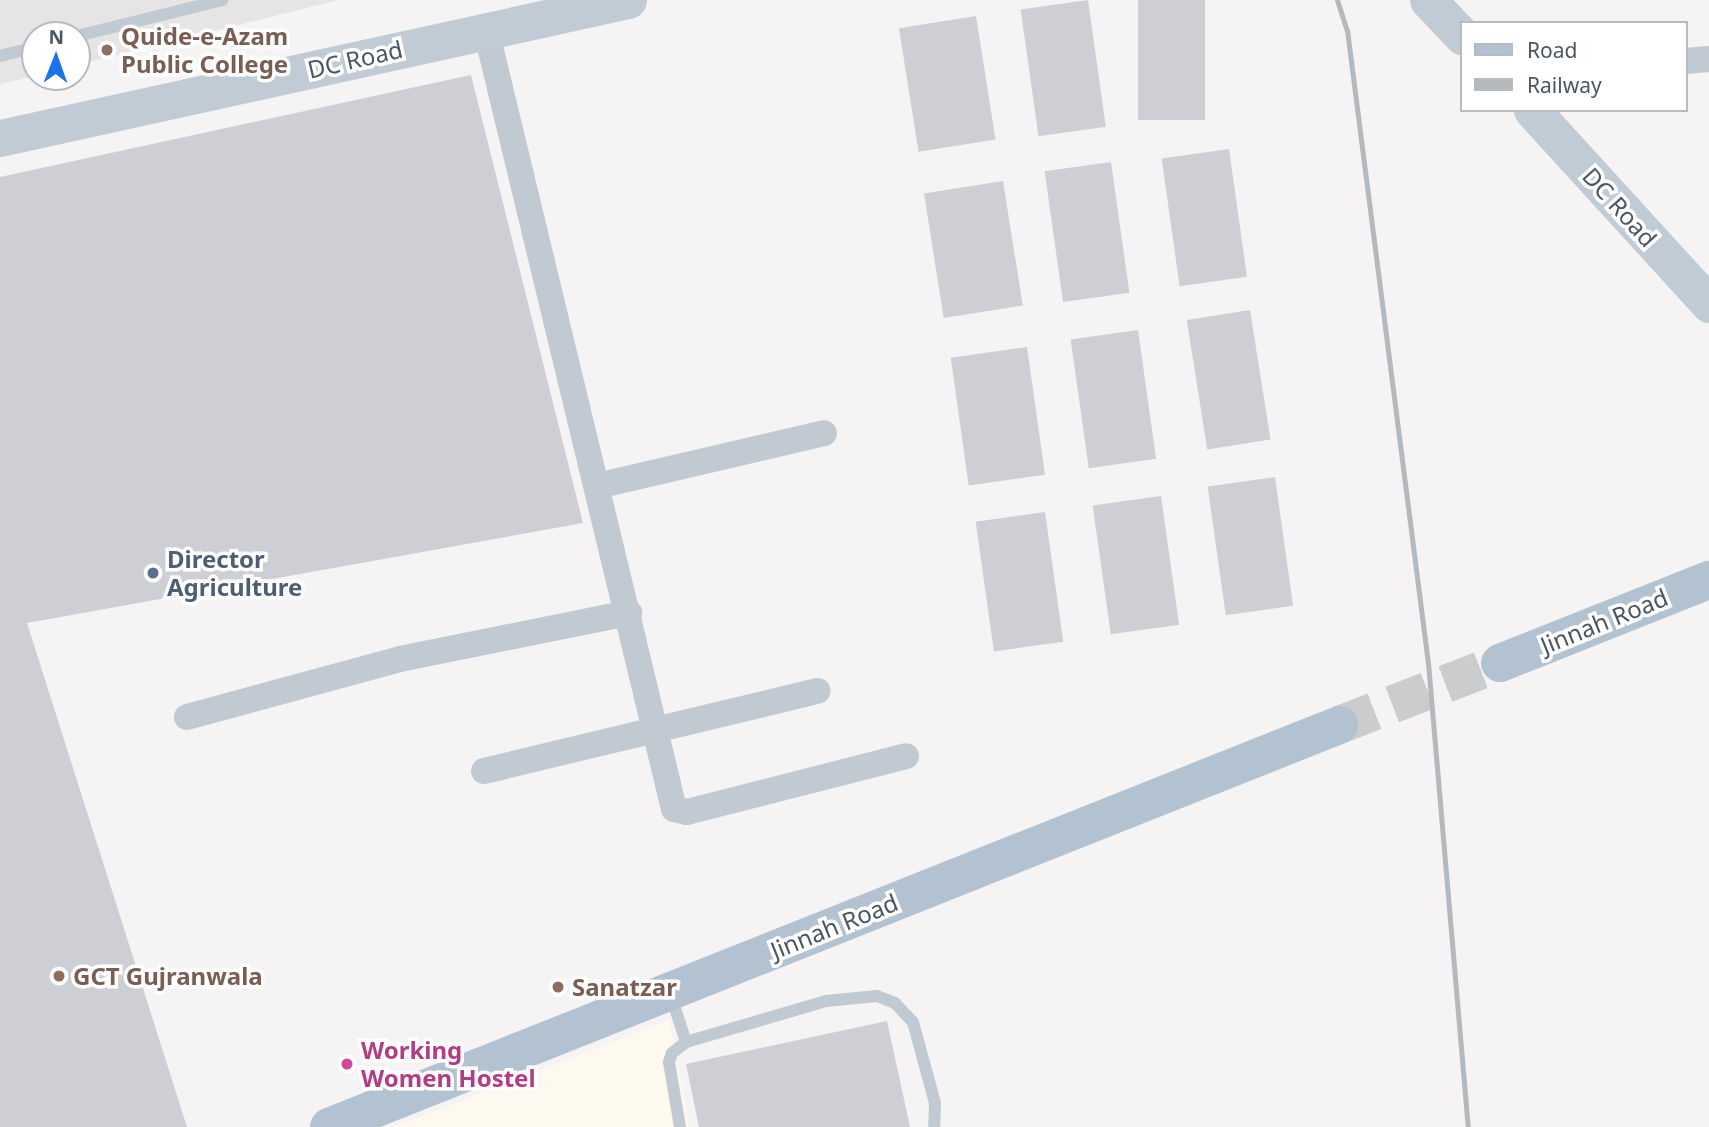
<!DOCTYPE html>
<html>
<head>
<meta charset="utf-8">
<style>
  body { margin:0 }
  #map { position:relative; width:1709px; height:1127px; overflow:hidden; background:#f5f3f3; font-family:"Noto Sans",sans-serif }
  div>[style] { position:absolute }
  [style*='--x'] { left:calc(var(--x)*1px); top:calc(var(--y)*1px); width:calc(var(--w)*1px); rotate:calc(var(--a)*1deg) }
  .commercial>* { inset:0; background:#fdf9ef }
  .education>* { inset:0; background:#e6e4e5 }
  .building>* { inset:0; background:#cdcfd5; transform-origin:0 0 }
  .primary-tunnel>* { height:38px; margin-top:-19px; transform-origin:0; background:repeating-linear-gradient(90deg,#caccce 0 38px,transparent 0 57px) }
  .lane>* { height:12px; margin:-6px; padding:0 6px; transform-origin:6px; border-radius:6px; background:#c1cad2 }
  .street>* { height:26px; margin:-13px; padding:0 13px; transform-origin:13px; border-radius:13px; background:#c1cad2 }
  .secondary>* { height:37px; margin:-18.5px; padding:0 18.5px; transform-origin:18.5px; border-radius:18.5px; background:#c1cbd6 }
  .primary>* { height:38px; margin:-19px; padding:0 19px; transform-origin:19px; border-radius:19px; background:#b3c2d1 }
  .rail>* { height:5px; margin:-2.5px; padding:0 2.5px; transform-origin:2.5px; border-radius:2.5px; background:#b5b8bd }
  .dots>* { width:19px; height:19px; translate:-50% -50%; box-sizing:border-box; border:4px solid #fff; border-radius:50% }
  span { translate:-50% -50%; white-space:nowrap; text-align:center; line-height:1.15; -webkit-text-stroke:7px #fff; paint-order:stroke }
  .education-label { font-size:24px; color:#785e54; font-weight:700 }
  .left { translate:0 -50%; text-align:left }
  .street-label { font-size:24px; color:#4a5661 }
  .service-label { font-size:24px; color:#4e5e75; font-weight:700 }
  .hotel-label { font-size:24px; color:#b23c85; font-weight:700 }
  .legend { position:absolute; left:1460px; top:21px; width:228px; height:91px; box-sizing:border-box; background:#fff; border:2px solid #b7bbc0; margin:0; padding:9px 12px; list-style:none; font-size:21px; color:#4a5661 }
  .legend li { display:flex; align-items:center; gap:14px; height:35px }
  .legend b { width:35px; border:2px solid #b7bbc0 }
  .north { position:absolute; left:21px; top:21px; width:70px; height:70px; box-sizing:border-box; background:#fff; border:2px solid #b7bbc0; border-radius:50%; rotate:1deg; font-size:19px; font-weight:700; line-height:28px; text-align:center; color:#4a5661 }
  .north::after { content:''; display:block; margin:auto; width:24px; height:32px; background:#1a73e8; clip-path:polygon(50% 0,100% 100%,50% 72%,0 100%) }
</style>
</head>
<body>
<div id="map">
  <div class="commercial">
    <i style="clip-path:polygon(669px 1020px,689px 1127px,394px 1127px)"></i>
  </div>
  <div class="education">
    <i style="clip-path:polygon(0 0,338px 0,77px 65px,77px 35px,35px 35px,35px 76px,0 84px)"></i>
  </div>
  <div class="building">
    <i style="left:1088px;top:0;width:128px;height:68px;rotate:82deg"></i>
    <i style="left:1138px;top:0;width:67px;height:120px"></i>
    <i style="left:976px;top:16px;width:125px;height:78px;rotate:81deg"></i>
    <i style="clip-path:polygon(471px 75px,583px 523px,27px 623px,187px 1127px,0 1127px,0 177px)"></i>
    <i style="left:1229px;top:149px;width:129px;height:68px;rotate:82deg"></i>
    <i style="left:1111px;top:162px;width:132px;height:67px;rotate:82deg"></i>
    <i style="left:1003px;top:181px;width:126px;height:80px;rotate:81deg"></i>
    <i style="left:1250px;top:310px;width:131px;height:64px;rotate:81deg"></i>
    <i style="left:1138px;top:330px;width:130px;height:68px;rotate:82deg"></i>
    <i style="left:1027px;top:347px;width:129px;height:77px;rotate:82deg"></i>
    <i style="left:1275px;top:477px;width:130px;height:68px;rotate:82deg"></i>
    <i style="left:1161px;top:496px;width:130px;height:69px;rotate:82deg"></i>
    <i style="left:1045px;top:512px;width:131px;height:70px;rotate:82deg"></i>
    <i style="clip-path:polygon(887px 1021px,910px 1127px,699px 1127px,686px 1064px)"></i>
  </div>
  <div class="primary-tunnel">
    <i style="--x:1339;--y:725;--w:173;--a:-21.1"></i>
  </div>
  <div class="lane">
    <i style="--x:77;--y:36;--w:150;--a:-13.9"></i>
    <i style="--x:0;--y:56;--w:36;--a:-14"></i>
    <i style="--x:671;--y:996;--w:48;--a:71.9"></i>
    <i style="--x:680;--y:1127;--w:66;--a:-99.6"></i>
    <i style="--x:669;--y:1062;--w:9;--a:-72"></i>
    <i style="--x:672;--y:1053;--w:18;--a:-38"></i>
    <i style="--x:686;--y:1042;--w:146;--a:-16.3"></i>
    <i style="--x:826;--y:1001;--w:51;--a:-5.6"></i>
    <i style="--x:877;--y:996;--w:19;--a:21"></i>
    <i style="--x:895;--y:1003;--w:26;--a:47"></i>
    <i style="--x:913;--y:1022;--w:84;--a:74.8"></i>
    <i style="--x:935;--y:1103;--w:24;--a:92"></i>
  </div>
  <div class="street">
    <i style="--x:486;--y:30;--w:801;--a:76.43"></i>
    <i style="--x:674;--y:809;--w:13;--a:13"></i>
    <i style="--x:687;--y:812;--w:226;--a:-14.3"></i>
    <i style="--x:1686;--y:61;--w:23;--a:-5"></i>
    <i style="--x:597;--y:486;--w:233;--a:-13.1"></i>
    <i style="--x:187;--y:717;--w:221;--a:-15.2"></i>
    <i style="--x:400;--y:659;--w:234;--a:-11.4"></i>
    <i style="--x:484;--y:771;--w:343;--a:-13.5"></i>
  </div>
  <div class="secondary">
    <i style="--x:1428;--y:0;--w:50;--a:46.6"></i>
    <i style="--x:1532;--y:110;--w:263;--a:47.6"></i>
    <i style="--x:0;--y:138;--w:643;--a:-12.39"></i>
  </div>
  <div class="primary">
    <i style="--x:1500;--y:663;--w:225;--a:-21.7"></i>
    <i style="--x:329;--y:1127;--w:1087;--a:-21.7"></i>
  </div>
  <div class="rail">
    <i style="--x:1337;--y:0;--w:32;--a:72"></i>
    <i style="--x:1347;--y:30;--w:638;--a:82.71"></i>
    <i style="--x:1428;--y:663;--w:466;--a:85.1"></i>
  </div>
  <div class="dots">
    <i style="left:107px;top:50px;background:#8d6e63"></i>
    <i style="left:153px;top:573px;background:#5c6f8a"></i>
    <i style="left:59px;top:976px;background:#8d6e63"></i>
    <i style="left:558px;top:987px;background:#8d6e63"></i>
    <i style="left:347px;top:1064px;background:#d1479c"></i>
  </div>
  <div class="education-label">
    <span class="left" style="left:121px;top:50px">Quide-e-Azam<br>Public College</span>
    <span class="left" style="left:73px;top:976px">GCT Gujranwala</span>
    <span class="left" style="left:572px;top:987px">Sanatzar</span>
  </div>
  <div class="street-label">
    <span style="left:355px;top:59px;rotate:-13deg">DC Road</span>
    <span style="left:1620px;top:207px;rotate:48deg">DC Road</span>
    <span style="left:1604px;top:621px;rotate:-22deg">Jinnah Road</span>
    <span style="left:834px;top:926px;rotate:-22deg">Jinnah Road</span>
  </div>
  <div class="service-label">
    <span class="left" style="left:167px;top:573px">Director<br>Agriculture</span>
  </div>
  <div class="hotel-label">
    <span class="left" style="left:361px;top:1064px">Working<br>Women Hostel</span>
  </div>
  <ul class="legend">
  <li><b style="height:9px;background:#b3c2d1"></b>Road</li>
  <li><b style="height:9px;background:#b5b8bd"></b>Railway</li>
  </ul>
  <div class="north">N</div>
</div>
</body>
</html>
